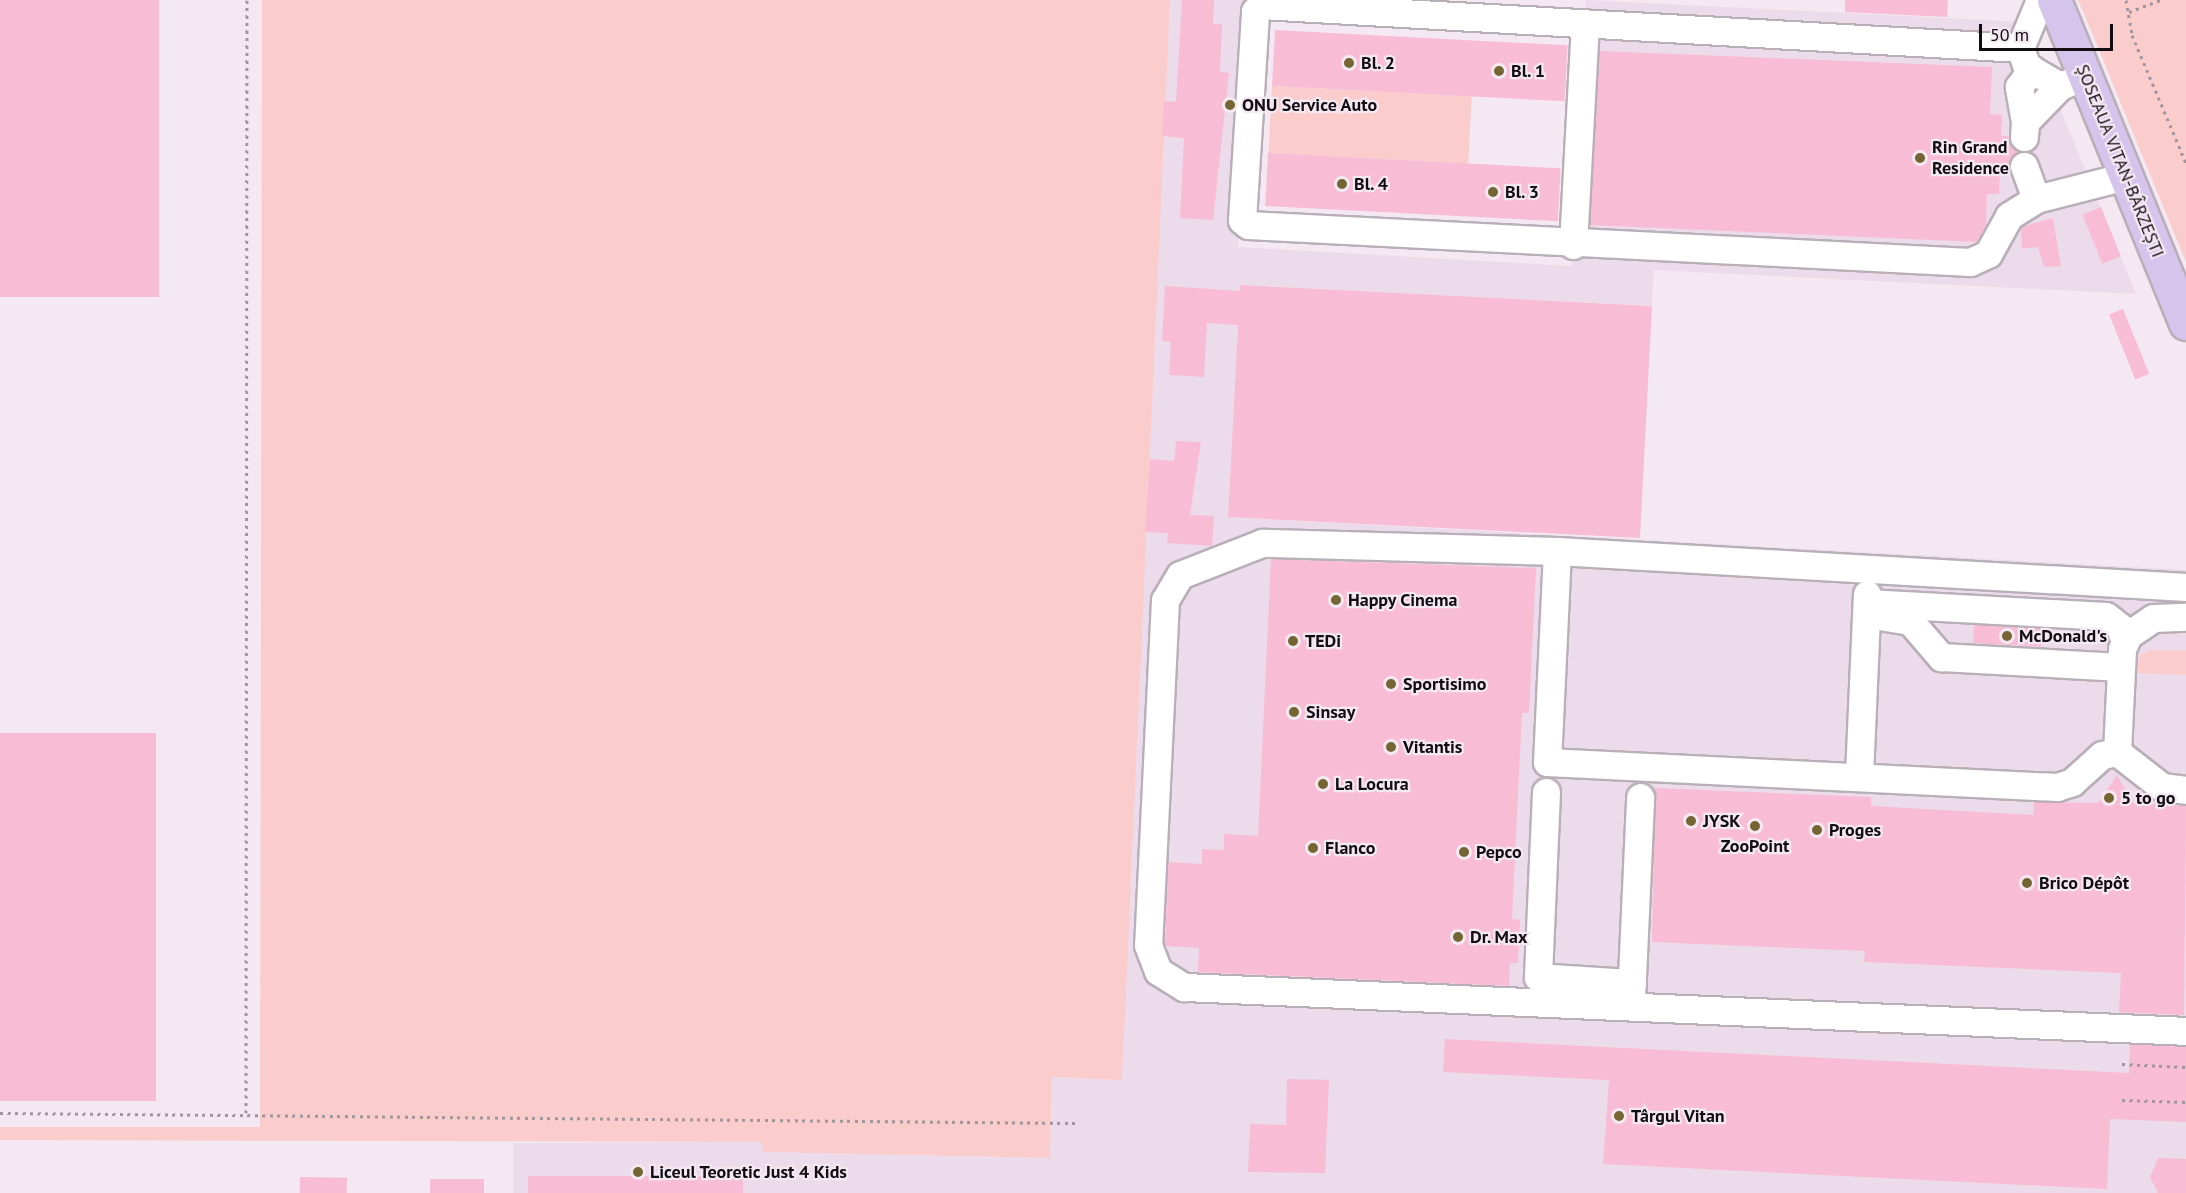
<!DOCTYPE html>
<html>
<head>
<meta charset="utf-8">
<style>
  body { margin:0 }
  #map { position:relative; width:2186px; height:1193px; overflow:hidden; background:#f4e9f3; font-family:"PT Sans",sans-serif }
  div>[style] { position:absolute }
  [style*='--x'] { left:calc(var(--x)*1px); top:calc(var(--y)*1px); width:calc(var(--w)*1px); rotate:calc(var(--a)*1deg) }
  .built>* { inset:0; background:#ecdbeb }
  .green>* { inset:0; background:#facccc; transform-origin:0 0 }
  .building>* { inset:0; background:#f8bdd4; transform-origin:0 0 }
  .path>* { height:3px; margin-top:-1.5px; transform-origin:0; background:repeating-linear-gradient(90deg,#9f969e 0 3px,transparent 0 7.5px) }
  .roads { filter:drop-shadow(2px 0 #b9afb8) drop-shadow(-2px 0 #b9afb8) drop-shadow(0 2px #b9afb8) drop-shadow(0 -2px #b9afb8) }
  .minor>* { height:27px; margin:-13.5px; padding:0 13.5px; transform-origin:13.5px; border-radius:13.5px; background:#fff }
  .major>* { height:33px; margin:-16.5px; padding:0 16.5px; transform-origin:16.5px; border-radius:16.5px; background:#d5c4eb }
  .dots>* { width:16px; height:16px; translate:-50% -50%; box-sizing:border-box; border:3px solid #f4e9f3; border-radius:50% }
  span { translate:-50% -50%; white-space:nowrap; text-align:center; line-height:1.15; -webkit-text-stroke:4.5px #f4e9f3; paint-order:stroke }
  .poi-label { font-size:18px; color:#110d11; font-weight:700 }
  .left { translate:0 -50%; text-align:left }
  .street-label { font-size:18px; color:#110d11 }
  .scale { position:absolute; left:1979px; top:24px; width:134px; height:27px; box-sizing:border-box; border:3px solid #110d11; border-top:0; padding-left:8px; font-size:18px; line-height:21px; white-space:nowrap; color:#110d11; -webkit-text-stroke:4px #f4e9f3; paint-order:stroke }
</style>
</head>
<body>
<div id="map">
  <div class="built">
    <i style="clip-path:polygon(1170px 0,1248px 0,1238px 247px,1572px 266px,1586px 0,2025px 22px,2136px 294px,1654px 270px,1652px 306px,1240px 285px,1228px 517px,2186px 570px,2186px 1193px,513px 1193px,513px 1143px,763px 1142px,763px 1152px,1050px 1158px,1052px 1077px,1122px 1080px,1141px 543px)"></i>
  </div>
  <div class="green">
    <i style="clip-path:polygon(262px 0,1170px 0,1122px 1080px,1052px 1077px,1050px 1158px,763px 1152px,762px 1142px,0 1140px,0 1127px,260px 1127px)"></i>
    <i style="clip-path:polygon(2078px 0,2186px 0,2186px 262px,2090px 28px)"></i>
    <i style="left:1272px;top:86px;width:200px;height:67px;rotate:3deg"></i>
    <i style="clip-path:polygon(2150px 650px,2186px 650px,2186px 675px,2136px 673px,2140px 655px)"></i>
  </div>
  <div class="building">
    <i style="left:0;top:0;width:159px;height:297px"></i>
    <i style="clip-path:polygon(1182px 0,1214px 0,1213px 24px,1222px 24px,1220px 72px,1229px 73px,1213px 220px,1180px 218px,1184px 138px,1162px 136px,1164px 101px,1176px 102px)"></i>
    <i style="clip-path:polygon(1845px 0,1948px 0,1947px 17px,1845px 12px)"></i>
    <i style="left:1275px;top:30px;width:293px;height:56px;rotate:3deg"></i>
    <i style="clip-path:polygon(1599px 51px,1992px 67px,1990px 114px,2002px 115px,2001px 136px,2008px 136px,2019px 151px,2009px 165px,2000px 165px,1999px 194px,1987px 194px,1986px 225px,1977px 242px,1590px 225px)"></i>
    <i style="left:1268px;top:153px;width:293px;height:53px;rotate:3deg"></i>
    <i style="left:2101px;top:207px;width:53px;height:20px;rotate:68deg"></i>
    <i style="clip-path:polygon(2053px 218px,2061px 266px,2044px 267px,2038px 247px,2022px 249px,2021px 227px)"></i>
    <i style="clip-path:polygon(1240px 285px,1652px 306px,1640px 538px,1228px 517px,1238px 325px,1207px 323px,1204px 377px,1169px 375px,1171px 342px,1162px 341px,1165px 286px,1240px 291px)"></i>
    <i style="left:2123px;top:309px;width:70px;height:15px;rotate:68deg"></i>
    <i style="clip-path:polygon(1176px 441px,1201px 442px,1190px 515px,1214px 516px,1212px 546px,1167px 543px,1168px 533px,1145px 532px,1150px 459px,1174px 461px)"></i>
    <i style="clip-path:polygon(1271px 559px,1536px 568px,1529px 713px,1522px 713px,1512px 919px,1520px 920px,1518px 963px,1510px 963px,1509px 986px,1198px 972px,1199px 948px,1165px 946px,1168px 862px,1202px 864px,1202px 849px,1224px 850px,1224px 834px,1258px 836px)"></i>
    <i style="left:1974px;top:625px;width:68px;height:18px;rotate:3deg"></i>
    <i style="left:156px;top:733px;width:368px;height:156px;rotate:90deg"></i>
    <i style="clip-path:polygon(2117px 775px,2133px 803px,2186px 806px,2184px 1015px,2119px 1012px,2121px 973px,1864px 962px,1865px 951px,1652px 942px,1655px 788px,1871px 797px,1871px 806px,2033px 815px,2034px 802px,2098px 803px)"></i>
    <i style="clip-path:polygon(1445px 1039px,2129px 1073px,2130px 1044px,2186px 1047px,2186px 1122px,2110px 1119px,2107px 1189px,1603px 1164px,1609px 1080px,1443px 1072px)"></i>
    <i style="clip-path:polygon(1287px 1079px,1329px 1080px,1325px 1173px,1248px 1172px,1250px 1124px,1286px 1125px)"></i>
    <i style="clip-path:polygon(2158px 1158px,2186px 1159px,2186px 1193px,2158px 1193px,2150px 1177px)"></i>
    <i style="left:528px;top:1176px;width:215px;height:17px"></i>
    <i style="left:300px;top:1177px;width:47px;height:16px;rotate:1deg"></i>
    <i style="left:430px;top:1179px;width:54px;height:14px"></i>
  </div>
  <div class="path">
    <i style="--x:2126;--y:0;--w:36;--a:80"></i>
    <i style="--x:2132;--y:35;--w:139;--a:67.1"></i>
    <i style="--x:2129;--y:12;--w:34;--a:-21"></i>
    <i style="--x:2122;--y:1064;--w:64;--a:2.7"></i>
    <i style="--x:2122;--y:1100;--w:64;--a:1.8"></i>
    <i style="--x:0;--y:1113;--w:1077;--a:0.53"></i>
    <i style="--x:246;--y:1113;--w:1113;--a:-89.95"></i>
  </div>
  <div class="roads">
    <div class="minor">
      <i style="--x:2020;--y:48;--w:52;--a:-67.4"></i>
      <i style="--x:2025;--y:122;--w:36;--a:-100"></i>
      <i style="--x:2019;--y:87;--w:22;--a:-56"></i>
      <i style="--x:2024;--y:137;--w:15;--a:-86"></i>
      <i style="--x:2025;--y:122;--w:50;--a:-45.8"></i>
      <i style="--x:2060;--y:86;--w:16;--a:-22"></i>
      <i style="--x:2024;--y:166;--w:35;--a:70"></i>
      <i style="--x:2036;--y:199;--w:93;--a:-14.3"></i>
      <i style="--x:2036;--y:199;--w:32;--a:148"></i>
      <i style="--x:2009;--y:216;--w:43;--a:118.9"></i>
      <i style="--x:1988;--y:254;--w:20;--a:156"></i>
      <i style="--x:1970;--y:262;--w:723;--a:-177.07"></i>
      <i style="--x:1248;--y:225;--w:8;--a:-140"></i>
      <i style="--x:1242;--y:220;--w:209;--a:-86.4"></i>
      <i style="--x:1255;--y:11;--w:8;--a:-45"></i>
      <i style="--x:1261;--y:5;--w:760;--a:3.24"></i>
      <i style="--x:2020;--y:48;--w:20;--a:70"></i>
      <i style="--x:2027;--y:67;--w:38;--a:30"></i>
      <i style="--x:1573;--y:245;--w:222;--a:-86.9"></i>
      <i style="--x:1557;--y:551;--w:211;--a:92.7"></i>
      <i style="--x:1547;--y:762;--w:511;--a:2.81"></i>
      <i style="--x:2057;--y:787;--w:16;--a:-18"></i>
      <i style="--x:2072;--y:782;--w:40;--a:-42"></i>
      <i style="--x:2102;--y:755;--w:15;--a:-11"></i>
      <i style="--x:2117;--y:752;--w:57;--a:37.9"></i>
      <i style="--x:2162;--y:787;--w:24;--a:7"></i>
      <i style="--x:2186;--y:587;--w:630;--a:-176.72"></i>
      <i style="--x:1557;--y:551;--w:295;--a:-178.4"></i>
      <i style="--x:1262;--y:543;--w:88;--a:158.7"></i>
      <i style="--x:1180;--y:575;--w:29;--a:121"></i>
      <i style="--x:1165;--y:600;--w:345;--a:92.8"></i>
      <i style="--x:1148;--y:945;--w:28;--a:69"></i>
      <i style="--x:1158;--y:971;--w:31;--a:32"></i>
      <i style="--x:1184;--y:987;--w:1003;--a:2.51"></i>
      <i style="--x:1867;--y:603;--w:239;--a:3.1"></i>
      <i style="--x:2106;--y:616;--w:18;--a:38"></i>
      <i style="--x:2120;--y:627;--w:16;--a:72"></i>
      <i style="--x:1879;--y:616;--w:31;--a:9"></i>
      <i style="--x:1910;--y:621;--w:48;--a:49.3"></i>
      <i style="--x:1941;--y:657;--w:180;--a:3.2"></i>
      <i style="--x:2117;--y:752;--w:103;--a:-87.2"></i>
      <i style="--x:2122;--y:649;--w:15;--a:-67"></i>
      <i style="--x:2128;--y:635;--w:30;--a:-34"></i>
      <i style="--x:2153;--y:618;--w:33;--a:-2"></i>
      <i style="--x:1859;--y:776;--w:182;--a:-87.5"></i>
      <i style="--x:1546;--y:792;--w:185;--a:92.5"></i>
      <i style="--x:1538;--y:977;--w:94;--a:3.7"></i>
      <i style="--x:1631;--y:999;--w:202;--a:-87.4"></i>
    </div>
    <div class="major">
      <i style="--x:2054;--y:0;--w:349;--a:67.8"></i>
    </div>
  </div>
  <div class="dots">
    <i style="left:1349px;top:63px;background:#756533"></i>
    <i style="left:1499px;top:71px;background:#756533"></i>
    <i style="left:1230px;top:105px;background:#756533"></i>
    <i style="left:1920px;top:158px;background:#756533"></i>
    <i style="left:1342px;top:184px;background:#756533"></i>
    <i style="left:1493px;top:192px;background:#756533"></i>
    <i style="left:1336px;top:600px;background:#756533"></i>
    <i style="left:2007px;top:636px;background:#756533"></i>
    <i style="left:1293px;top:641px;background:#756533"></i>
    <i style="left:1391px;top:684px;background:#756533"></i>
    <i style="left:1294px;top:712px;background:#756533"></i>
    <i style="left:1391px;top:747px;background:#756533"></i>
    <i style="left:1323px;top:784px;background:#756533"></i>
    <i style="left:2109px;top:798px;background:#756533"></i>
    <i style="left:1691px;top:821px;background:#756533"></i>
    <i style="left:1755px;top:826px;background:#756533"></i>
    <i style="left:1817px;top:830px;background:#756533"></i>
    <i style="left:1313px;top:848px;background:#756533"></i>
    <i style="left:1464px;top:852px;background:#756533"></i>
    <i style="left:2027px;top:883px;background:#756533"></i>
    <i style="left:1458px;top:937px;background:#756533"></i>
    <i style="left:1619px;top:1116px;background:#756533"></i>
    <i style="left:638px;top:1172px;background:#756533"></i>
  </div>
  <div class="poi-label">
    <span class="left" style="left:1361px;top:63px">Bl. 2</span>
    <span class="left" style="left:1511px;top:71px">Bl. 1</span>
    <span class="left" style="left:1242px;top:105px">ONU Service Auto</span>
    <span class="left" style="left:1932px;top:158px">Rin Grand<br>Residence</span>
    <span class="left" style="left:1354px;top:184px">Bl. 4</span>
    <span class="left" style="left:1505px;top:192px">Bl. 3</span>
    <span class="left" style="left:1348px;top:600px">Happy Cinema</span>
    <span class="left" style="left:2019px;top:636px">McDonald's</span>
    <span class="left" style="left:1305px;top:641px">TEDi</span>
    <span class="left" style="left:1403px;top:684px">Sportisimo</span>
    <span class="left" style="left:1306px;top:712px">Sinsay</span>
    <span class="left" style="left:1403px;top:747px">Vitantis</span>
    <span class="left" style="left:1335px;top:784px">La Locura</span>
    <span class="left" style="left:2121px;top:798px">5 to go</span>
    <span class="left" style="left:1703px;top:821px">JYSK</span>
    <span class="left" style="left:1829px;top:830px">Proges</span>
    <span style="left:1755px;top:846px">ZooPoint</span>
    <span class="left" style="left:1325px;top:848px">Flanco</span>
    <span class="left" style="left:1476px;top:852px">Pepco</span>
    <span class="left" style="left:2039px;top:883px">Brico Dépôt</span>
    <span class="left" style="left:1470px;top:937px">Dr. Max</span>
    <span class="left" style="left:1631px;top:1116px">Târgul Vitan</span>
    <span class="left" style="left:650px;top:1172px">Liceul Teoretic Just 4 Kids</span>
  </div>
  <div class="street-label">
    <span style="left:2120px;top:161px;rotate:68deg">ȘOSEAUA VITAN-BÂRZEȘTI</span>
  </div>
  <div class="scale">50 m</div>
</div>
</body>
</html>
